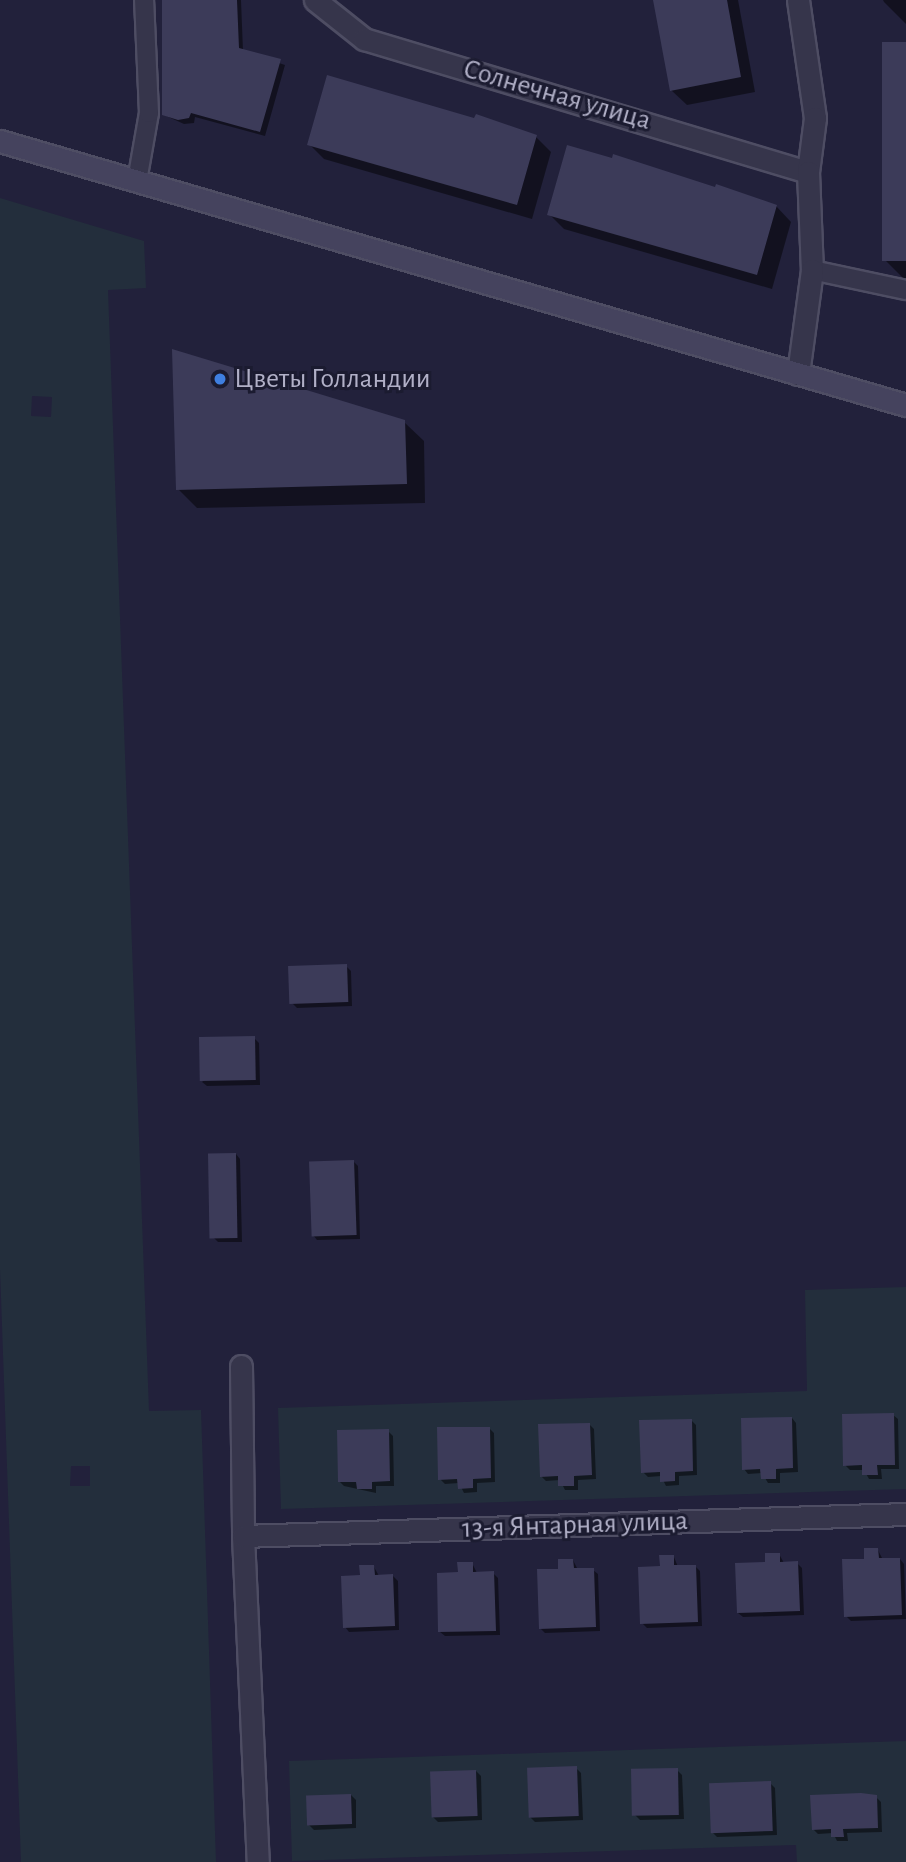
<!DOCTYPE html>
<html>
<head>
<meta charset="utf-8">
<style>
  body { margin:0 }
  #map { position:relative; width:906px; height:1862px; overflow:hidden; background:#22213b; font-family:"Alegreya Sans",sans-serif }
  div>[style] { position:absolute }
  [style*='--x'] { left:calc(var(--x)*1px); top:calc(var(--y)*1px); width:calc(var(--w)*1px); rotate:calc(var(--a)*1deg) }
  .green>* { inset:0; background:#232e3c }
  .shadow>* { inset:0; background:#0007 }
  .building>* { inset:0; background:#3c3b59; transform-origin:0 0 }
  .roads { filter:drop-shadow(2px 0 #4e4d63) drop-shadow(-2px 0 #4e4d63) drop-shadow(0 2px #4e4d63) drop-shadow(0 -2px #4e4d63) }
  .lane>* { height:18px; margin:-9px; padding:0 9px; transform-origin:9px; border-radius:9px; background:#36354b }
  .street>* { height:21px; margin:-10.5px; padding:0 10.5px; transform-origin:10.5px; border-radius:10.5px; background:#36354b }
  .secondary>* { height:21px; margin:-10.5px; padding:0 10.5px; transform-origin:10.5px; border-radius:10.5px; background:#45435e }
  .dots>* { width:19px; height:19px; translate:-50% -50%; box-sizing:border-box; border:4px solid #1b1b30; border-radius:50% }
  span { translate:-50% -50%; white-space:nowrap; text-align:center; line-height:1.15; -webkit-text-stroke:6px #1b1b30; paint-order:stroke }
  .street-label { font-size:28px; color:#b1b0c7 }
  .poi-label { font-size:28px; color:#b1b0c7 }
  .left { translate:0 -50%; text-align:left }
</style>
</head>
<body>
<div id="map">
  <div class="green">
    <i style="clip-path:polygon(evenodd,0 198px,144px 241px,146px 288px,108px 290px,149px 1411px,201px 1410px,216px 1862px,21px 1862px,0 1269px,0 198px,32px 396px,52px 397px,51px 417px,31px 416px,32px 396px,0 198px,71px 1466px,90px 1466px,90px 1486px,70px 1486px,71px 1466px)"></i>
    <i style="clip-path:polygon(906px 1287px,906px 1489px,281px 1509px,278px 1408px,807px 1391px,805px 1290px)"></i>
    <i style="clip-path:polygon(906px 1741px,906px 1862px,797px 1862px,796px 1845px,292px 1861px,289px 1761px)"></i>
  </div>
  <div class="shadow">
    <i style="clip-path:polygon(164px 0,241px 0,243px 51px,285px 65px,265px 136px,195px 117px,194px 123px,184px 124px,164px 115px)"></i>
    <i style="clip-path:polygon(655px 0,738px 0,755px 92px,687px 105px,671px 90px)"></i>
    <i style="clip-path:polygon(883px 0,906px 0,906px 24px,884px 2px)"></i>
    <i style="clip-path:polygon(906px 44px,906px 281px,886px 261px)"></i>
    <i style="clip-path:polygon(536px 137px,551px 152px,532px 219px,324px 159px,309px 144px)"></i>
    <i style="clip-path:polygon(776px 206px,791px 222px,772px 289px,564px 229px,549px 214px)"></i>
    <i style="clip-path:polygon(404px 422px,424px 441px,425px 503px,197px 508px,178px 489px)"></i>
    <i style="clip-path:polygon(346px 966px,351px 971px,352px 1006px,297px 1008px,292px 1003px)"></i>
    <i style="clip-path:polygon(254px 1038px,259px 1043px,260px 1085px,207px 1086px,202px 1082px)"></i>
    <i style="clip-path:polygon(236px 1154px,240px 1159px,242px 1242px,218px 1242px,213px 1237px)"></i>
    <i style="clip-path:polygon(353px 1161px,358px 1166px,360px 1239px,317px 1240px,313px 1235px)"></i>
    <i style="clip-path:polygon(893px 1415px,898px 1419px,899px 1469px,881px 1469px,882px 1479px,869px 1479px,864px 1470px,850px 1470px,845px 1465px)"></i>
    <i style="clip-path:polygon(792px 1418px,796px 1423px,798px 1472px,780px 1473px,780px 1483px,768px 1483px,762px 1473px,748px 1474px,744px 1469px)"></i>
    <i style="clip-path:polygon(691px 1420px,696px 1425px,697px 1475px,679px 1476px,679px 1485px,666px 1486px,661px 1476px,648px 1477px,643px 1472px)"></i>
    <i style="clip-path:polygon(589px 1424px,594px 1429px,596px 1479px,578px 1480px,578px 1490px,565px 1490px,560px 1480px,546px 1481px,541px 1476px)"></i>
    <i style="clip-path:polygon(489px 1428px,494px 1433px,495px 1482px,477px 1483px,477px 1492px,464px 1493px,459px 1483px,445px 1484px,440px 1479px)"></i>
    <i style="clip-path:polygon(388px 1431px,393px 1436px,394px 1486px,376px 1486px,376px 1493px,344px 1486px,339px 1481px)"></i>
    <i style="clip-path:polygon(878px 1550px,883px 1560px,900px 1559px,904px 1564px,906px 1619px,851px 1621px,846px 1616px,866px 1560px)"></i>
    <i style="clip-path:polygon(779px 1554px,784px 1563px,797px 1563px,802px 1568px,804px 1615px,743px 1617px,738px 1613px)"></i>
    <i style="clip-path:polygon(674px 1557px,678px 1567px,695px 1566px,700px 1571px,702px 1626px,647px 1628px,642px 1623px,662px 1568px)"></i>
    <i style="clip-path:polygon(573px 1560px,578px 1570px,593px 1570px,598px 1574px,600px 1631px,545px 1633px,540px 1628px,559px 1571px)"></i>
    <i style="clip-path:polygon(472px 1563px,477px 1573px,493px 1573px,498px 1578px,500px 1635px,445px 1636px,440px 1632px,460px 1574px)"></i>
    <i style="clip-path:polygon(374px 1567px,379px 1576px,393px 1576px,398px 1581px,399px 1630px,349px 1632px,345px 1627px,361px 1577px)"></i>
    <i style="clip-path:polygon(576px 1768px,581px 1773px,583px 1820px,535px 1822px,530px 1817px)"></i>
    <i style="clip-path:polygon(677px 1770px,682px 1775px,684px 1819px,640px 1820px,635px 1815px)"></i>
    <i style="clip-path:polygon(476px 1771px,481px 1776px,482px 1820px,438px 1822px,433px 1817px)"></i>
    <i style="clip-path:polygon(770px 1783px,775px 1788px,777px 1835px,717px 1837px,712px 1832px)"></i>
    <i style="clip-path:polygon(351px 1795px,356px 1800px,356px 1828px,314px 1830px,309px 1825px)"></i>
    <i style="clip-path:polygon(876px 1797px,881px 1802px,882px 1832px,847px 1833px,848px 1841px,837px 1841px,833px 1833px,818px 1834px,813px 1829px)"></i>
  </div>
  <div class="building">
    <i style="clip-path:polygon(162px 0,237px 0,239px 48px,281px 59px,260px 132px,191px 113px,189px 118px,178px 120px,162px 115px)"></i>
    <i style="clip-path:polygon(653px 0,727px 0,741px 77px,670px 91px)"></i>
    <i style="left:906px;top:42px;width:219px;height:24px;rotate:90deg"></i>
    <i style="clip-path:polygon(327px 75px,474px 118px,476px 114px,537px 135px,517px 205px,307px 145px)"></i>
    <i style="clip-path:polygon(567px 145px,612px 158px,613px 154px,715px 187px,716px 184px,777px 205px,757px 275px,547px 215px)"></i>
    <i style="clip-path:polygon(172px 349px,405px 420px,407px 484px,176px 490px)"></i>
    <i style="left:347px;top:964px;width:38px;height:59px;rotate:88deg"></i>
    <i style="left:255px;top:1036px;width:44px;height:56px;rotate:89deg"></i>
    <i style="left:236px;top:1153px;width:85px;height:28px;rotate:89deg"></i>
    <i style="left:354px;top:1160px;width:75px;height:45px;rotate:88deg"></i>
    <i style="clip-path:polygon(894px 1413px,895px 1465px,877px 1465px,878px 1475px,862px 1475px,862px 1465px,843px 1466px,842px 1414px)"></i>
    <i style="clip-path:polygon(792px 1417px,793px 1468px,776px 1469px,776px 1479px,761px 1479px,760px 1469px,742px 1470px,741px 1418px)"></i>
    <i style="clip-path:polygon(692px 1419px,693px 1471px,675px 1472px,675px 1481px,660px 1482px,660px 1472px,641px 1473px,639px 1420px)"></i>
    <i style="clip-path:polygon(590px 1423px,592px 1475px,574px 1476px,574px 1486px,558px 1486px,558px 1476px,540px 1477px,538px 1424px)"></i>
    <i style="clip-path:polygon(437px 1427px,490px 1427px,491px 1478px,473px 1479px,473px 1488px,458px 1489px,457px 1479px,438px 1480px)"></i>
    <i style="clip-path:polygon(389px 1429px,390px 1481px,372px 1482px,372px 1489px,357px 1489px,356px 1482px,338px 1482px,337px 1430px)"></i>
    <i style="clip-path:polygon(864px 1548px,878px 1548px,879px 1558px,900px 1558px,902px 1615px,844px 1617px,842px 1559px,864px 1559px)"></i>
    <i style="clip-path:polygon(765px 1553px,780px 1553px,780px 1562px,798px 1561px,800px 1611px,737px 1613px,735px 1563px,765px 1562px)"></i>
    <i style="clip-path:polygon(659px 1555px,674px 1555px,674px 1565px,696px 1565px,698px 1622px,640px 1624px,638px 1567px,660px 1566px)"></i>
    <i style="clip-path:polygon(558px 1559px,573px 1559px,574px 1568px,594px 1568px,596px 1627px,539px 1629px,537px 1569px,558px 1569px)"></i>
    <i style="clip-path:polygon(457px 1562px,473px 1562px,473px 1572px,494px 1571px,496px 1631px,438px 1632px,437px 1573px,458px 1572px)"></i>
    <i style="clip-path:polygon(359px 1565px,374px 1565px,375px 1575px,393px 1574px,395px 1626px,343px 1628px,341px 1576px,360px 1575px)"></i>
    <i style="left:577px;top:1766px;width:50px;height:50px;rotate:88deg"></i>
    <i style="left:678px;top:1768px;width:47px;height:47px;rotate:89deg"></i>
    <i style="left:476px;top:1770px;width:46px;height:46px;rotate:88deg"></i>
    <i style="left:771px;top:1781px;width:50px;height:62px;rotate:88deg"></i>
    <i style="clip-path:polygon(861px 1793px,877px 1795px,878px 1828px,843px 1829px,844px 1837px,831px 1837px,831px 1829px,812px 1830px,810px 1795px)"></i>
    <i style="left:351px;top:1794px;width:30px;height:45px;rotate:88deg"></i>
  </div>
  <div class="roads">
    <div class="lane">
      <i style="--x:137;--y:181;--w:69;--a:-80"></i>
      <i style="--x:149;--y:113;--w:113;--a:-92.5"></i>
      <i style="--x:812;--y:270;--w:96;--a:12"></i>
    </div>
    <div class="street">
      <i style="--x:315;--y:0;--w:63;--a:38.5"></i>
      <i style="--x:364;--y:39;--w:463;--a:16.7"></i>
      <i style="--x:798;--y:0;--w:119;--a:81.8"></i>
      <i style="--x:815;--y:118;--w:54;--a:97.4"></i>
      <i style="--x:808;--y:172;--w:98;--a:87.7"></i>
      <i style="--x:812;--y:270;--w:105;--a:97.7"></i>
      <i style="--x:241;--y:1366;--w:170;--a:89.3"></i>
      <i style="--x:243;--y:1536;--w:326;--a:87.4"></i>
      <i style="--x:243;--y:1536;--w:663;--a:-1.9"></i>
    </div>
    <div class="secondary">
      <i style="--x:0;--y:141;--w:944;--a:16.25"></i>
    </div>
  </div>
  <div class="dots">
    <i style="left:220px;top:379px;background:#3f7fe0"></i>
  </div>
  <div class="street-label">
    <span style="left:557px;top:95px;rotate:16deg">Солнечная улица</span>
    <span style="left:575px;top:1525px;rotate:-2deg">13-я Янтарная улица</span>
  </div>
  <div class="poi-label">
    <span class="left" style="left:234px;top:379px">Цветы Голландии</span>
  </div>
</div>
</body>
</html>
